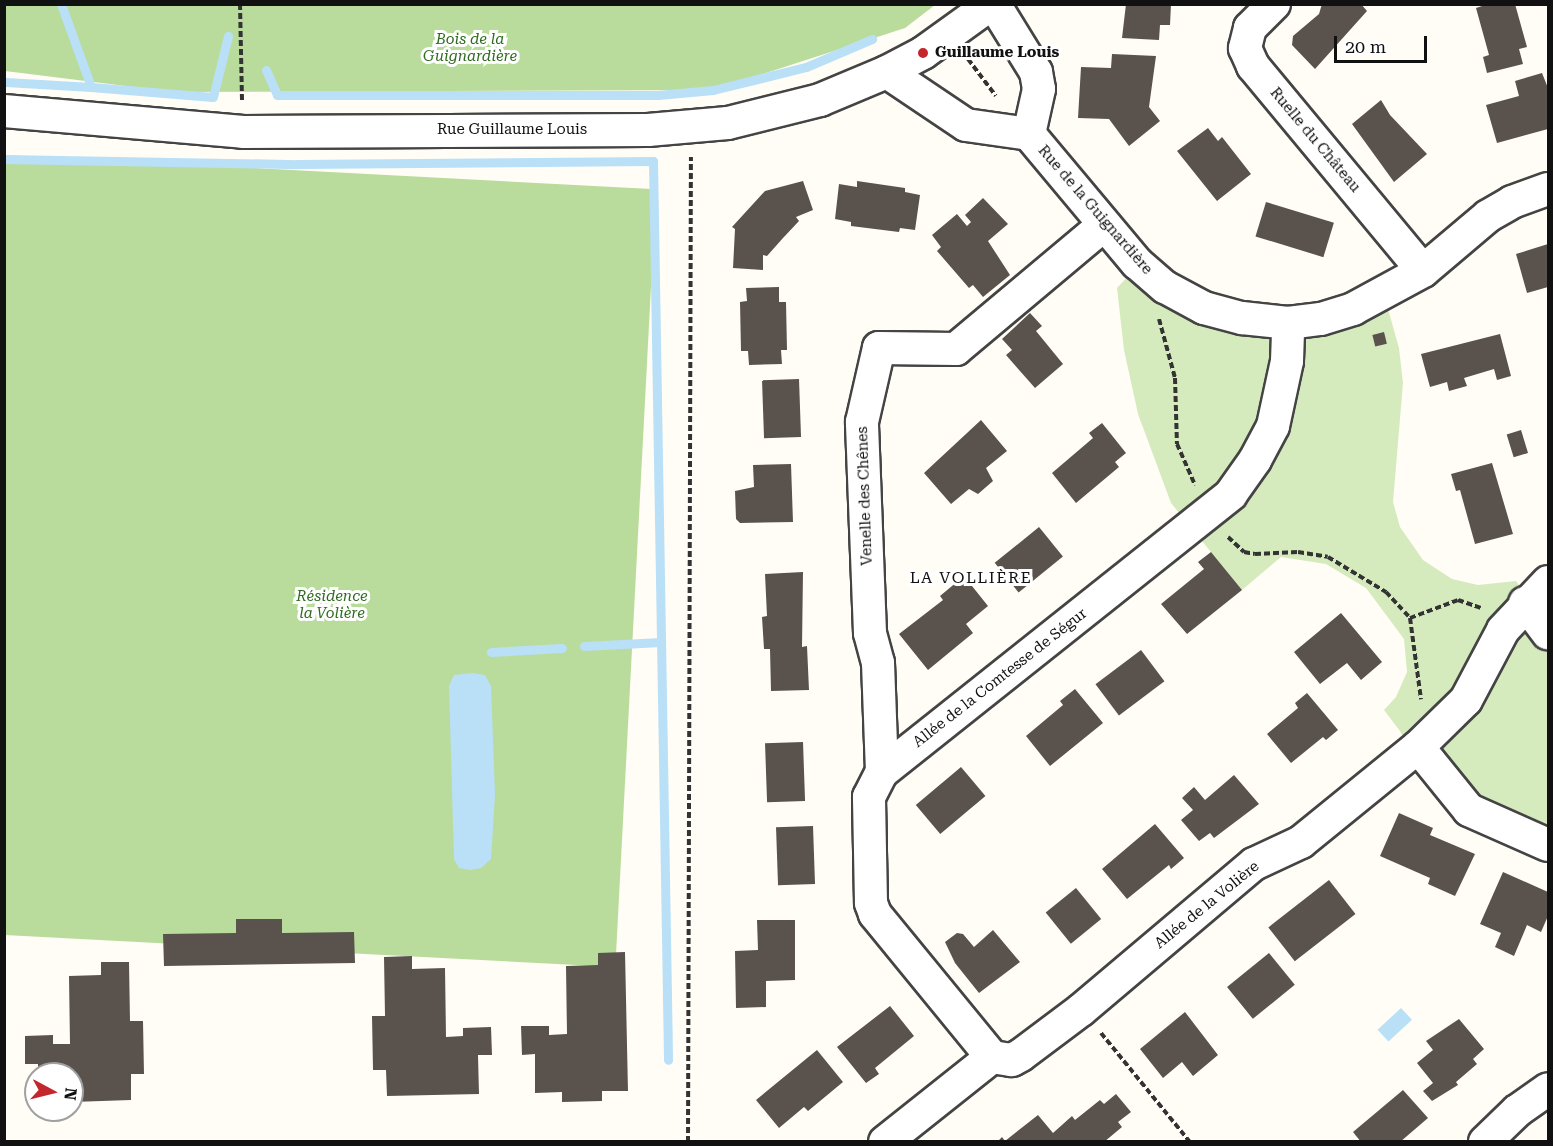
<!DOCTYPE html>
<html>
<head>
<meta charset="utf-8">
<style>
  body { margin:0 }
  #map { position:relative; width:1553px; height:1146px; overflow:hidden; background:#fffdf5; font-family:"Roboto Serif",serif }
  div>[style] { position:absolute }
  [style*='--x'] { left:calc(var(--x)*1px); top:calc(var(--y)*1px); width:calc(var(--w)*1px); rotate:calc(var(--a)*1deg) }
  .green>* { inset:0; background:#d5ebbd }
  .forest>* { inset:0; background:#b9dc9c; transform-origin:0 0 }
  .water>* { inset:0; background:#b9e0f7; transform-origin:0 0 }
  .stream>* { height:9px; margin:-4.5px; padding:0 4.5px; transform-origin:4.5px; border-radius:4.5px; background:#b9e0f7 }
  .building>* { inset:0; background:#5a524d; transform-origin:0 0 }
  .path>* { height:4px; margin-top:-2px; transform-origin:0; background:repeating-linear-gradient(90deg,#333 0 6px,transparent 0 9px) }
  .roads { filter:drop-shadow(2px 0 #444) drop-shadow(-2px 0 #444) drop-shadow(0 2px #444) drop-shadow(0 -2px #444) }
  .minor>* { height:32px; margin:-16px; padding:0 16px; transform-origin:16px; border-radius:16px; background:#fff }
  .dots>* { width:16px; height:16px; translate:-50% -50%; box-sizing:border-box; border:3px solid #fff; border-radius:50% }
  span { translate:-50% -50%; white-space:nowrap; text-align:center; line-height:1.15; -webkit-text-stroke:6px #fff; paint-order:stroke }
  .park-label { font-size:15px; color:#2f6b1f; font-style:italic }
  .poi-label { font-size:15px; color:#111; font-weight:700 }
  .left { translate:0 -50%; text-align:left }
  .street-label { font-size:15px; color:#111 }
  .neighbourhood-label { font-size:16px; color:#111; letter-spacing:1.5px }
  .frame { position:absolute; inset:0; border:6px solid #111; pointer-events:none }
  .north { position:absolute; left:24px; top:1062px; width:60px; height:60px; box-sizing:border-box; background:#fff; border:2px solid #a0a0a0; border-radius:50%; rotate:97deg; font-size:16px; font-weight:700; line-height:24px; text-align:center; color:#111 }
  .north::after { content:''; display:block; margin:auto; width:21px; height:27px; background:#c4262e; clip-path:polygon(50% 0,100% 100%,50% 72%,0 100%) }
  .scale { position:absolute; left:1334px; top:36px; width:93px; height:27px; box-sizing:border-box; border:3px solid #111; border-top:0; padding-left:8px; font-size:18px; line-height:21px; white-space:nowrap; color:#111; -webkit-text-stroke:4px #fff; paint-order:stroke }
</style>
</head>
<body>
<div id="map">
  <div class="green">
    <i style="clip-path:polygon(1130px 274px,1210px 320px,1386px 302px,1399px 348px,1403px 383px,1393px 502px,1400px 527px,1423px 560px,1452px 579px,1478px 585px,1516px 581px,1548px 627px,1548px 859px,1426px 780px,1400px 731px,1384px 710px,1396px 697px,1407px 672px,1404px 639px,1366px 588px,1326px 564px,1281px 557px,1242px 590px,1171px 503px,1138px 414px,1124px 350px,1117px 288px)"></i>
  </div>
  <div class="forest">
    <i style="clip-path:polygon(5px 4px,935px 4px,935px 5px,905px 28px,713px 90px,174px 92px,5px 71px)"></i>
    <i style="left:4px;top:155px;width:653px;height:779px;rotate:3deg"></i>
  </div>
  <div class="water">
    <i style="clip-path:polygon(472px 673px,485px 675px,491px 686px,495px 794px,491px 859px,481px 868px,470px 870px,459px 868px,454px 859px,449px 686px,454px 675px)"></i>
    <i style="left:1401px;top:1008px;width:16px;height:32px;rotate:47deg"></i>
  </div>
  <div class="stream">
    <i style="--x:61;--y:4;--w:88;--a:70.1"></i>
    <i style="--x:91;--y:87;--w:122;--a:4.7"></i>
    <i style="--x:213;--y:97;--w:63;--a:-76.2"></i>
    <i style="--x:266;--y:70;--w:27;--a:66"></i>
    <i style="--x:277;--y:95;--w:381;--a:0"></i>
    <i style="--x:658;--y:95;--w:55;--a:-5.2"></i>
    <i style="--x:713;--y:90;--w:96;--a:-13.9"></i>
    <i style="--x:806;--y:67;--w:72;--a:-23"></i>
    <i style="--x:6;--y:82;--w:85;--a:3.4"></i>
    <i style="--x:4;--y:159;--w:294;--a:1"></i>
    <i style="--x:298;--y:164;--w:355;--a:-0.5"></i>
    <i style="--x:653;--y:161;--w:899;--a:89.04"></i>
    <i style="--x:584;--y:646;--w:77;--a:-3"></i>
    <i style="--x:491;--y:652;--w:71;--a:-3.2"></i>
  </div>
  <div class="building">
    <i style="clip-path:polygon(1126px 4px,1171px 4px,1170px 25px,1160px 25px,1159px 40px,1122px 38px)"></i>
    <i style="clip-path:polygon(1322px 4px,1361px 4px,1367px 11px,1315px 69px,1292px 45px,1293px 36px,1319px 14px)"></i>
    <i style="clip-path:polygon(1488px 4px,1515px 4px,1527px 47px,1519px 49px,1523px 64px,1487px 73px,1483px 57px,1489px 55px,1476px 8px)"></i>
    <i style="clip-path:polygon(1112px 54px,1156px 56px,1149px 107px,1160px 121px,1129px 146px,1109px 119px,1078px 118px,1081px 67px,1111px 68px)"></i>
    <i style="clip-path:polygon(1542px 73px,1548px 88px,1548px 129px,1497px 143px,1486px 105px,1519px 96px,1515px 81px)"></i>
    <i style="clip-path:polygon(1381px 100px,1390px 115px,1427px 154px,1394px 182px,1352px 124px)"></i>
    <i style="clip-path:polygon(1208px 128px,1218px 141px,1222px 137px,1251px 174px,1217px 201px,1177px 151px)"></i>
    <i style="clip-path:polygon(803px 181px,813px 210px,796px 217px,799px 221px,783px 238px,767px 256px,763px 255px,763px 270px,733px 268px,735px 229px,732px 227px,765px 191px)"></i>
    <i style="clip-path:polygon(857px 181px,905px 188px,905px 192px,920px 195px,915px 230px,900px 228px,899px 232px,851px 226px,851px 222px,835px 219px,839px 184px,857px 187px)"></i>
    <i style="clip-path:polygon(983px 198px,1008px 224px,988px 241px,1010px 275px,983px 297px,973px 285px,969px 288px,937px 251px,941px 247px,932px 235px,957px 214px,967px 226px,971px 222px,965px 215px)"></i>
    <i style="left:1266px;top:202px;width:71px;height:36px;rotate:17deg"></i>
    <i style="clip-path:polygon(1548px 244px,1548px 287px,1527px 293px,1516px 254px)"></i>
    <i style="clip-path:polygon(779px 287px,779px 302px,786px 302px,787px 350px,781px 350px,782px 364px,749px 365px,748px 351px,741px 351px,740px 302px,747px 301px,746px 288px)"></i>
    <i style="clip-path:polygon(1030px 313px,1042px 326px,1036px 331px,1063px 364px,1035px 388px,1006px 355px,1012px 350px,1002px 339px)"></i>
    <i style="left:1384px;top:332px;width:12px;height:12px;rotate:76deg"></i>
    <i style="clip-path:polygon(1500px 334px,1511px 376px,1497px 380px,1494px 369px,1464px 378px,1467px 386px,1449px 391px,1447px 382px,1430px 387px,1421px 354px)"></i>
    <i style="left:799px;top:379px;width:58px;height:37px;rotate:88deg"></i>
    <i style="clip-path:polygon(981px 420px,1007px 451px,986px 468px,993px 481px,978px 494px,969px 489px,951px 504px,924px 473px)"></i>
    <i style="clip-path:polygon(1102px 423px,1126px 453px,1115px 462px,1119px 467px,1076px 503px,1052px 473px,1093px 438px,1089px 433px)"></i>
    <i style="left:1521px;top:430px;width:24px;height:15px;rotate:73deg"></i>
    <i style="clip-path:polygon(1492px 463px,1513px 534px,1475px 544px,1460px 490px,1456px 491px,1451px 474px)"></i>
    <i style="clip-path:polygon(791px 464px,793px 522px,740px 523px,736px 519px,735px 491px,754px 487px,753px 465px)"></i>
    <i style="left:1039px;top:527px;width:38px;height:57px;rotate:51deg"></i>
    <i style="clip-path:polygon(1211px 552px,1242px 590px,1187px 634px,1161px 604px,1204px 569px,1198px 562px)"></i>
    <i style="clip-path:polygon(803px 572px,802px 647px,807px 646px,809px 690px,771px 691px,770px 649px,764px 649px,762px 617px,767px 616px,765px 574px)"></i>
    <i style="clip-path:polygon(964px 576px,988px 606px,966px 624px,973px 633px,928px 670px,899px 634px,943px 600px,940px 596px)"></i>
    <i style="clip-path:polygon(1341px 613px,1382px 662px,1361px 680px,1347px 663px,1320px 684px,1294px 652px)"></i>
    <i style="left:1141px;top:650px;width:39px;height:57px;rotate:53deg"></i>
    <i style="clip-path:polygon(1075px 689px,1103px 723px,1050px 766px,1026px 736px,1063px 705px,1060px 701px)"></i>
    <i style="clip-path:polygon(1307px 693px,1338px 730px,1326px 740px,1323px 737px,1291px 763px,1267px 734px,1298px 708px,1295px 703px)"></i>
    <i style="left:803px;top:742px;width:59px;height:38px;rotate:88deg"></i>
    <i style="left:961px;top:767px;width:38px;height:59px;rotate:50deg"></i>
    <i style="clip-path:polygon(1234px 775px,1259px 804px,1214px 838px,1210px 833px,1199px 841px,1181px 820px,1193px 810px,1182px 798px,1194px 787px,1205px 800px)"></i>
    <i style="clip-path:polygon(1399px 813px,1433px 828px,1430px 835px,1475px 854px,1455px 896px,1428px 884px,1430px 878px,1380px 856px)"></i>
    <i style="clip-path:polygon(1155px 824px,1184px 858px,1171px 869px,1169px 865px,1127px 899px,1102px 869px)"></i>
    <i style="left:813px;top:826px;width:58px;height:37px;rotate:88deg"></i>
    <i style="clip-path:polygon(1503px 872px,1548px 892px,1548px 916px,1541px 932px,1527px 925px,1514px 956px,1495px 947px,1501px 933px,1480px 924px)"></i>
    <i style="left:1329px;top:880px;width:43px;height:77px;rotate:52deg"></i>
    <i style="left:1076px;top:888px;width:40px;height:39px;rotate:51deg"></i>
    <i style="clip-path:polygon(236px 919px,282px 919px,282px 933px,354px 932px,355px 963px,164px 966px,163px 934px,236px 933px)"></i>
    <i style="clip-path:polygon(757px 920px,795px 920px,795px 980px,766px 981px,766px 1007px,736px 1008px,735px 951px,758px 950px)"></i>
    <i style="clip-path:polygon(993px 930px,1020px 962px,979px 993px,955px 963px,945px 942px,957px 933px,963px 934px,974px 947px)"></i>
    <i style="clip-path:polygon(625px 952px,628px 1091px,602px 1091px,602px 1101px,562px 1102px,562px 1092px,535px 1093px,535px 1054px,522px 1055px,521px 1026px,549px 1026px,549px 1035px,567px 1034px,566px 966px,598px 965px,598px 953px)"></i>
    <i style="left:1269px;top:953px;width:41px;height:54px;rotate:51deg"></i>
    <i style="clip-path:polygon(412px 956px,412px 969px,445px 968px,446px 1037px,463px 1036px,463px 1028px,491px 1027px,492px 1055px,478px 1055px,479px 1094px,387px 1096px,386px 1070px,373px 1070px,372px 1016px,385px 1016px,384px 957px)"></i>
    <i style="clip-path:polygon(101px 962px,129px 962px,130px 1021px,143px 1021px,144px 1074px,131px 1074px,131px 1100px,72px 1102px,72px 1074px,38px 1074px,38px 1064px,25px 1064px,25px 1036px,53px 1035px,53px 1044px,70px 1044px,69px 976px,101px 975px)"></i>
    <i style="clip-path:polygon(890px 1006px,914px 1036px,875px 1068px,879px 1074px,866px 1083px,837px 1047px)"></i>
    <i style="clip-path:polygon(1185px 1012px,1218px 1055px,1193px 1076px,1182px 1062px,1163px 1078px,1140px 1049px)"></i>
    <i style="clip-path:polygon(1459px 1019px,1484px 1049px,1473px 1059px,1477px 1064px,1456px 1082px,1458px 1085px,1432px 1101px,1423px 1091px,1433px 1083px,1417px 1063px,1433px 1050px,1426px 1041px)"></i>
    <i style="clip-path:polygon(817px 1050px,843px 1082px,808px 1111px,804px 1107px,779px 1128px,756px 1100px)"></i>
    <i style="clip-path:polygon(1403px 1090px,1428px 1118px,1400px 1142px,1361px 1142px,1353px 1132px)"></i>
    <i style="clip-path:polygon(1116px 1094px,1131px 1112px,1118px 1122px,1122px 1127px,1104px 1142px,997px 1142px,1002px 1137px,1005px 1141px,1038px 1115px,1053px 1133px,1072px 1116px,1075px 1120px,1100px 1100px,1104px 1104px)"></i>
  </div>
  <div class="path">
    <i style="--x:240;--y:4;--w:97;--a:88.8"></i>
    <i style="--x:968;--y:59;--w:46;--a:52.9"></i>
    <i style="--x:1159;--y:319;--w:61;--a:74.8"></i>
    <i style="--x:1175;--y:378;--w:66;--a:88.3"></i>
    <i style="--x:1177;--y:444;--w:45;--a:66.3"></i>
    <i style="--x:1228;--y:537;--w:22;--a:43"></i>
    <i style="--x:1244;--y:552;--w:11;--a:10"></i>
    <i style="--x:1255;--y:554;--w:43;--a:-2.7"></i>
    <i style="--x:1298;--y:552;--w:30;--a:9"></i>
    <i style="--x:1328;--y:557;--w:68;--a:31.1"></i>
    <i style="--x:1386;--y:592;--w:35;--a:47"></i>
    <i style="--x:1410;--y:618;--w:82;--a:82.3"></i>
    <i style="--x:1410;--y:618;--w:51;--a:-20.6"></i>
    <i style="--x:1458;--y:600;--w:24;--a:19"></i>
    <i style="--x:1101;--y:1033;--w:141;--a:50.8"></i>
    <i style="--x:688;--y:1142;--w:985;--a:-89.83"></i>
  </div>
  <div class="roads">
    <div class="minor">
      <i style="--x:994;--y:4;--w:80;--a:58.3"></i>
      <i style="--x:1036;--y:72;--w:17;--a:80"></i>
      <i style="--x:1039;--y:89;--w:46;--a:102.5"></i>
      <i style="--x:1274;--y:4;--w:34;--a:135"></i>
      <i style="--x:1250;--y:28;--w:21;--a:104"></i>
      <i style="--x:1245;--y:48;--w:20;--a:66"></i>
      <i style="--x:1253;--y:66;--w:266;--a:50.3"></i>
      <i style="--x:887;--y:72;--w:95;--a:33.9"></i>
      <i style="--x:966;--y:125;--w:64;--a:8.1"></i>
      <i style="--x:4;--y:111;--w:240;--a:5"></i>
      <i style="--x:243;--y:132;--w:405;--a:-0.3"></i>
      <i style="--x:648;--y:130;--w:80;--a:-5"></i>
      <i style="--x:728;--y:123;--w:95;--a:-14"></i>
      <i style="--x:820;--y:100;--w:73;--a:-22.7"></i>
      <i style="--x:887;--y:72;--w:41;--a:-27.8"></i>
      <i style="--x:923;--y:53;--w:84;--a:-35.8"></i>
      <i style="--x:1029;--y:134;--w:168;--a:50.1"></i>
      <i style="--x:1137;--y:263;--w:37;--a:41"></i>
      <i style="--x:1165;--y:287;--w:44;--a:28.3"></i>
      <i style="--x:1204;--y:308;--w:39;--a:15"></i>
      <i style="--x:1242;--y:318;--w:46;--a:6.2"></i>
      <i style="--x:1288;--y:323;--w:33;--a:-7"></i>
      <i style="--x:1321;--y:319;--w:34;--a:-17"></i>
      <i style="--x:1353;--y:309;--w:80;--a:-28.5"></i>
      <i style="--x:1423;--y:271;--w:85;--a:-40.2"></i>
      <i style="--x:1488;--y:216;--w:28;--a:-30"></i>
      <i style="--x:1512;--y:202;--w:38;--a:-20"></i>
      <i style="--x:1525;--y:603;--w:38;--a:53"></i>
      <i style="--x:1418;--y:747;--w:81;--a:51"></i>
      <i style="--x:1469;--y:810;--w:86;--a:23.9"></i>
      <i style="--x:882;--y:772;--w:109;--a:-92.1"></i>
      <i style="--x:878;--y:663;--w:31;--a:-105"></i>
      <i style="--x:870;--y:633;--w:211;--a:-92.2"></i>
      <i style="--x:862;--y:422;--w:76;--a:-77.1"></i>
      <i style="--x:879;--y:348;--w:77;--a:0.7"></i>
      <i style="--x:956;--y:349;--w:193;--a:-40"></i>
      <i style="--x:992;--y:1057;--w:185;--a:-129.3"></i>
      <i style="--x:875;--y:914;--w:12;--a:-110"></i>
      <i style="--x:871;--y:903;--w:106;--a:-91.1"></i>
      <i style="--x:869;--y:797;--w:28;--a:-63"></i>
      <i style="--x:882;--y:772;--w:446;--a:-38.5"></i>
      <i style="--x:1231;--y:494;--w:42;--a:-54.8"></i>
      <i style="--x:1255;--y:460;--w:38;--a:-62"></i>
      <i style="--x:1273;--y:426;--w:66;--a:-77.8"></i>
      <i style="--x:1287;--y:361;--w:38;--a:-88"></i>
      <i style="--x:885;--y:1142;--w:137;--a:-38.5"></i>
      <i style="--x:992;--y:1057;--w:20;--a:9"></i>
      <i style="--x:1012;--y:1060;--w:10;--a:-29"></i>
      <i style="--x:1021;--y:1055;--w:75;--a:-36.9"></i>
      <i style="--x:1081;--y:1010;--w:226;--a:-40.2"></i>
      <i style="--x:1254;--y:864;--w:52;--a:-25.1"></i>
      <i style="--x:1301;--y:842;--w:151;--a:-39.1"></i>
      <i style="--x:1418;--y:747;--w:67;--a:-44.4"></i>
      <i style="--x:1466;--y:700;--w:79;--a:-62.1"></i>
      <i style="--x:1503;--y:630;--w:66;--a:-46.8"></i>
      <i style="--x:1485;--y:1142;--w:45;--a:-44.1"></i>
      <i style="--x:1517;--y:1111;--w:38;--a:-35"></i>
    </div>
  </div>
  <div class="dots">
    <i style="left:923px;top:53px;background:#c4262e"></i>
  </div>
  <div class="park-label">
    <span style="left:470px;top:48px">Bois de la<br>Guignardière</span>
    <span style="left:332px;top:605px">Résidence<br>la Volière</span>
  </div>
  <div class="poi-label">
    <span class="left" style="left:935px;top:53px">Guillaume Louis</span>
  </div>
  <div class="street-label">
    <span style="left:512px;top:130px">Rue Guillaume Louis</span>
    <span style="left:1315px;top:140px;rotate:50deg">Ruelle du Château</span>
    <span style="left:1095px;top:210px;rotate:49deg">Rue de la Guignardière</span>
    <span style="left:865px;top:496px;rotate:-92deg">Venelle des Chênes</span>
    <span style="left:1000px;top:678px;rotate:-38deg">Allée de la Comtesse de Ségur</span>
    <span style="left:1207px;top:905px;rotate:-39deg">Allée de la Volière</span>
  </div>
  <div class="neighbourhood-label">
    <span style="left:971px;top:578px">LA VOLLIÈRE</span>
  </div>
  <div class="frame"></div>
  <div class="north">N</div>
  <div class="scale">20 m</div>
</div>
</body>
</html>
